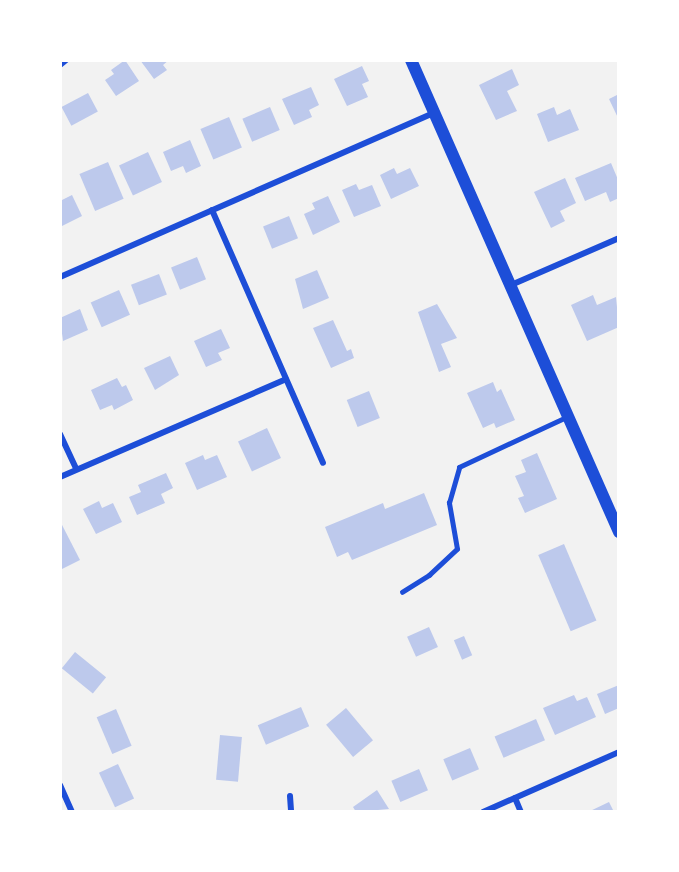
<!DOCTYPE html>
<html>
<head>
<meta charset="utf-8">
<style>
  body { margin:0 }
  #map { position:relative; width:679px; height:872px; overflow:hidden; background:#f2f2f2; font-family:"Alegreya Sans",sans-serif }
  div>[style] { position:absolute }
  [style*='--x'] { left:calc(var(--x)*1px); top:calc(var(--y)*1px); width:calc(var(--w)*1px); rotate:calc(var(--a)*1deg) }
  .building>* { inset:0; background:#bdc9ec; transform-origin:0 0 }
  .service>* { height:4.5px; margin:-2.25px; padding:0 2.25px; transform-origin:2.25px; border-radius:2.25px; background:#1d4ed8 }
  .minor>* { height:6px; margin:-3px; padding:0 3px; transform-origin:3px; border-radius:3px; background:#1d4ed8 }
  .secondary>* { height:12px; margin:-6px; padding:0 6px; transform-origin:6px; border-radius:6px; background:#1d4ed8 }
  span { translate:-50% -50%; white-space:nowrap; text-align:center; line-height:1.15; -webkit-text-stroke:6px #fff; paint-order:stroke }
  .frame { position:absolute; inset:0; border:62px solid #fff; pointer-events:none }
</style>
</head>
<body>
<div id="map">
  <div class="building">
    <i style="clip-path:polygon(125px 60px,139px 81px,116px 96px,105px 80px,114px 74px,111px 70px)"></i>
    <i style="clip-path:polygon(140px 60px,169px 60px,163px 65px,167px 70px,154px 79px)"></i>
    <i style="clip-path:polygon(362px 66px,369px 81px,362px 84px,368px 97px,347px 106px,334px 79px)"></i>
    <i style="clip-path:polygon(512px 69px,519px 85px,507px 91px,517px 111px,496px 120px,479px 85px)"></i>
    <i style="clip-path:polygon(311px 87px,319px 105px,309px 110px,312px 117px,294px 125px,282px 99px)"></i>
    <i style="left:88px;top:93px;width:21px;height:30px;rotate:62deg"></i>
    <i style="clip-path:polygon(619px 94px,619px 120px,609px 99px)"></i>
    <i style="left:270px;top:107px;width:25px;height:30px;rotate:67deg"></i>
    <i style="clip-path:polygon(554px 107px,557px 115px,570px 109px,579px 130px,548px 142px,537px 114px)"></i>
    <i style="left:229px;top:117px;width:33px;height:31px;rotate:67deg"></i>
    <i style="clip-path:polygon(190px 140px,201px 166px,186px 173px,183px 166px,171px 171px,163px 152px)"></i>
    <i style="left:148px;top:152px;width:33px;height:32px;rotate:65deg"></i>
    <i style="left:108px;top:162px;width:40px;height:31px;rotate:67deg"></i>
    <i style="clip-path:polygon(611px 163px,619px 182px,619px 198px,610px 202px,606px 192px,585px 201px,575px 178px)"></i>
    <i style="clip-path:polygon(394px 168px,397px 174px,410px 168px,419px 186px,391px 199px,380px 175px)"></i>
    <i style="clip-path:polygon(565px 178px,576px 203px,560px 211px,565px 221px,551px 228px,534px 192px)"></i>
    <i style="clip-path:polygon(356px 184px,359px 190px,372px 185px,381px 206px,354px 217px,342px 190px)"></i>
    <i style="clip-path:polygon(72px 195px,82px 216px,60px 227px,60px 201px)"></i>
    <i style="clip-path:polygon(328px 196px,340px 222px,313px 235px,304px 214px,315px 209px,312px 203px)"></i>
    <i style="left:289px;top:216px;width:24px;height:28px;rotate:68deg"></i>
    <i style="left:197px;top:257px;width:24px;height:28px;rotate:68deg"></i>
    <i style="clip-path:polygon(317px 270px,329px 298px,303px 309px,295px 279px)"></i>
    <i style="left:159px;top:274px;width:22px;height:30px;rotate:69deg"></i>
    <i style="left:119px;top:290px;width:27px;height:31px;rotate:66deg"></i>
    <i style="clip-path:polygon(593px 295px,597px 305px,616px 297px,619px 327px,587px 341px,571px 305px)"></i>
    <i style="clip-path:polygon(437px 304px,457px 338px,441px 344px,451px 367px,439px 372px,418px 312px)"></i>
    <i style="clip-path:polygon(80px 309px,88px 330px,63px 341px,60px 318px)"></i>
    <i style="clip-path:polygon(333px 320px,347px 351px,351px 349px,354px 358px,331px 368px,313px 328px)"></i>
    <i style="clip-path:polygon(221px 329px,230px 348px,218px 353px,222px 360px,206px 367px,194px 341px)"></i>
    <i style="clip-path:polygon(170px 356px,179px 375px,155px 390px,144px 368px)"></i>
    <i style="clip-path:polygon(117px 378px,122px 387px,126px 385px,133px 400px,114px 410px,112px 405px,100px 410px,91px 390px)"></i>
    <i style="clip-path:polygon(493px 382px,497px 392px,501px 389px,515px 420px,496px 428px,494px 423px,483px 428px,467px 393px)"></i>
    <i style="left:369px;top:391px;width:29px;height:24px;rotate:68deg"></i>
    <i style="left:267px;top:428px;width:33px;height:32px;rotate:65deg"></i>
    <i style="clip-path:polygon(537px 453px,557px 499px,525px 513px,518px 498px,524px 496px,515px 476px,526px 472px,521px 460px)"></i>
    <i style="clip-path:polygon(203px 455px,205px 460px,217px 455px,227px 477px,197px 490px,185px 463px)"></i>
    <i style="clip-path:polygon(166px 473px,173px 488px,161px 494px,165px 503px,137px 515px,129px 497px,141px 492px,138px 485px)"></i>
    <i style="clip-path:polygon(424px 493px,437px 525px,352px 560px,348px 552px,337px 557px,325px 527px,383px 503px,385px 509px)"></i>
    <i style="clip-path:polygon(99px 501px,102px 508px,113px 503px,122px 522px,96px 534px,83px 509px)"></i>
    <i style="clip-path:polygon(60px 521px,80px 560px,60px 570px)"></i>
    <i style="left:564px;top:544px;width:83px;height:28px;rotate:67deg"></i>
    <i style="left:429px;top:627px;width:22px;height:24px;rotate:66deg"></i>
    <i style="left:464px;top:636px;width:21px;height:11px;rotate:67deg"></i>
    <i style="left:75px;top:652px;width:40px;height:21px;rotate:39deg"></i>
    <i style="clip-path:polygon(619px 685px,619px 708px,605px 714px,597px 694px)"></i>
    <i style="clip-path:polygon(574px 695px,577px 701px,587px 697px,596px 717px,555px 735px,543px 708px)"></i>
    <i style="left:301px;top:707px;width:21px;height:47px;rotate:67deg"></i>
    <i style="left:346px;top:708px;width:42px;height:26px;rotate:50deg"></i>
    <i style="left:116px;top:709px;width:40px;height:21px;rotate:67deg"></i>
    <i style="left:536px;top:719px;width:23px;height:45px;rotate:67deg"></i>
    <i style="left:220px;top:735px;width:22px;height:45px;rotate:5deg"></i>
    <i style="left:470px;top:748px;width:23px;height:29px;rotate:67deg"></i>
    <i style="left:118px;top:764px;width:38px;height:21px;rotate:65deg"></i>
    <i style="left:419px;top:769px;width:23px;height:30px;rotate:67deg"></i>
    <i style="clip-path:polygon(377px 790px,389px 809px,356px 812px,353px 807px)"></i>
    <i style="clip-path:polygon(609px 802px,614px 812px,588px 812px)"></i>
  </div>
  <div class="service">
    <i style="--x:402;--y:592;--w:32;--a:-32"></i>
    <i style="--x:429;--y:575;--w:38;--a:-43"></i>
    <i style="--x:457;--y:549;--w:47;--a:-99.9"></i>
    <i style="--x:449;--y:503;--w:37;--a:-74"></i>
    <i style="--x:459;--y:467;--w:118;--a:-25"></i>
  </div>
  <div class="minor">
    <i style="--x:60;--y:65;--w:8;--a:-40"></i>
    <i style="--x:212;--y:210;--w:276;--a:66.3"></i>
    <i style="--x:60;--y:277;--w:408;--a:-23.7"></i>
    <i style="--x:511;--y:285;--w:118;--a:-23.5"></i>
    <i style="--x:60;--y:434;--w:38;--a:65"></i>
    <i style="--x:60;--y:477;--w:246;--a:-23.4"></i>
    <i style="--x:60;--y:785;--w:30;--a:66"></i>
    <i style="--x:290;--y:796;--w:16;--a:86"></i>
    <i style="--x:515;--y:798;--w:15;--a:67"></i>
    <i style="--x:483;--y:812;--w:149;--a:-23.8"></i>
  </div>
  <div class="secondary">
    <i style="--x:411;--y:60;--w:516;--a:66.22"></i>
  </div>
  <div class="frame"></div>
</div>
</body>
</html>
